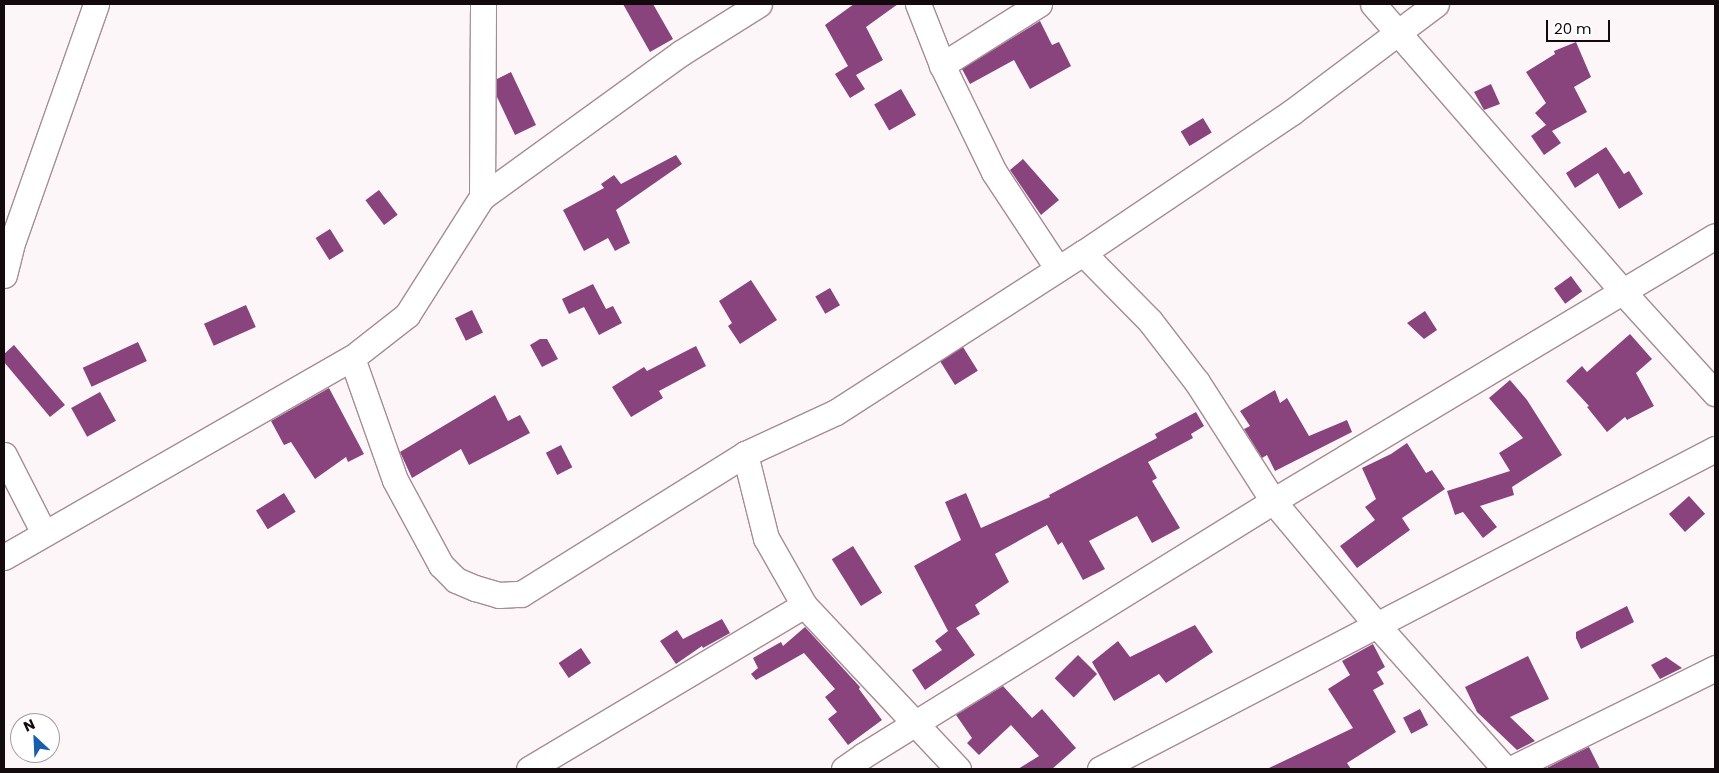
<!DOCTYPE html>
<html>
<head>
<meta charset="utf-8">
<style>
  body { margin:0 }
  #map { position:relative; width:1719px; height:773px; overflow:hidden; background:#fcf6f8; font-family:Poppins,sans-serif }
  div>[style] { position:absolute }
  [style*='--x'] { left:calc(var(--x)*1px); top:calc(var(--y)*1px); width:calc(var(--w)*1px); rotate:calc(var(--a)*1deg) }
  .building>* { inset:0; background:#89437d; transform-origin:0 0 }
  .roads { filter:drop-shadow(1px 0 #a58c95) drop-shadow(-1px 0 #a58c95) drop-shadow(0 1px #a58c95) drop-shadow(0 -1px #a58c95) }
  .street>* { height:25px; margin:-12.5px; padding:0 12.5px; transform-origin:12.5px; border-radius:12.5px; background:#fff }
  span { translate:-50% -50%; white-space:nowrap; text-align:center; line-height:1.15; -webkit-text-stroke:5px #fff; paint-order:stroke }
  .frame { position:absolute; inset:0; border:5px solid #130a0e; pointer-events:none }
  .north { position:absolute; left:10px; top:713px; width:50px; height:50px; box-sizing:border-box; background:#fff; border:1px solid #a19d9f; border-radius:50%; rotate:335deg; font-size:14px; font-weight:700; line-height:20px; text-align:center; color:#130a0e }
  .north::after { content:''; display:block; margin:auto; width:18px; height:22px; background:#175ead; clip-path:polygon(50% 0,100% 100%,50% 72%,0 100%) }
  .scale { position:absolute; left:1546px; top:20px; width:64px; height:22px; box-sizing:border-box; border:2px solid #130a0e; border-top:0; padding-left:6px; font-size:15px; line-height:18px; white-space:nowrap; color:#130a0e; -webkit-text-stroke:4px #fff; paint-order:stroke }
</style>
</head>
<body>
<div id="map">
  <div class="building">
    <i style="clip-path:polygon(623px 4px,653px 4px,673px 39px,650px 52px)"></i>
    <i style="clip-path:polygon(854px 4px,898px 4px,866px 27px,883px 60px,856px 75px,865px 89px,850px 98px,835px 74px,848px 66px,825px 25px)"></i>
    <i style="clip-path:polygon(1040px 21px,1052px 45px,1059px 42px,1071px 66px,1030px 89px,1014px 60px,970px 84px,962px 69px)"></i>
    <i style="clip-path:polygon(1576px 42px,1591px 77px,1574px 87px,1587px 112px,1552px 131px,1561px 143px,1544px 155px,1531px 136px,1546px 125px,1535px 113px,1546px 103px,1526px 72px,1555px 54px,1554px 51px)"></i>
    <i style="clip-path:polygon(511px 72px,536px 125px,515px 135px,497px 97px,497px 79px)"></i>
    <i style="clip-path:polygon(1491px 84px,1500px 104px,1484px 110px,1474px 92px)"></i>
    <i style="left:901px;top:89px;width:30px;height:31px;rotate:60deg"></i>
    <i style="left:1203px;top:118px;width:17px;height:26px;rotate:59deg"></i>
    <i style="clip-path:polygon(1606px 147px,1624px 174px,1629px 171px,1643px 194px,1619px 209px,1598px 173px,1575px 188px,1566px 173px)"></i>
    <i style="clip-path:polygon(676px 155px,682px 164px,616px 210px,630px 243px,615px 251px,608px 238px,584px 251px,563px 210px,604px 188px,601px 184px,614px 175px,621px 184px)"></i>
    <i style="clip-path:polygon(1023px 159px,1059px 200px,1041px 215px,1010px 170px)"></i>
    <i style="left:379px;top:190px;width:31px;height:17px;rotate:53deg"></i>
    <i style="left:330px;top:229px;width:26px;height:17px;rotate:58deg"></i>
    <i style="left:1571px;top:276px;width:19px;height:21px;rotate:54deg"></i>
    <i style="clip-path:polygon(751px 280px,777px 320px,740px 344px,728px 326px,732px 323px,719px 301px)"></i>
    <i style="clip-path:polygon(593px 284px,606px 309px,613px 306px,622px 323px,599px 335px,584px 307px,569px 314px,562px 299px)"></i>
    <i style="left:830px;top:288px;width:20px;height:17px;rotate:60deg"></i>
    <i style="left:246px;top:305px;width:24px;height:46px;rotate:66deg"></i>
    <i style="left:472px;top:310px;width:25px;height:19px;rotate:64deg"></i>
    <i style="clip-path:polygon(1425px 311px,1437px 330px,1424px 339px,1407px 323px)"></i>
    <i style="clip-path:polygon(1630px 334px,1652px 359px,1636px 373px,1654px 406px,1627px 420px,1625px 417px,1607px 432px,1587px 407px,1589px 406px,1566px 381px,1582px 366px,1587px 372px)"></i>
    <i style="clip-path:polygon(540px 339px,547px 339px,558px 359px,542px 367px,530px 345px)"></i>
    <i style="left:138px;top:342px;width:21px;height:61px;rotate:65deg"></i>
    <i style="clip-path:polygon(14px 345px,65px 405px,50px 417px,4px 362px,4px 354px)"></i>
    <i style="clip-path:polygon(696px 346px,706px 366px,659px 391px,663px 398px,631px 417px,612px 387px,644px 367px,647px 371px)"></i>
    <i style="left:963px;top:347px;width:28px;height:27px;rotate:58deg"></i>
    <i style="clip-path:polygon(1510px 380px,1527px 400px,1562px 455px,1512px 487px,1514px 495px,1480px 506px,1497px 527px,1483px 538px,1463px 512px,1455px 515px,1447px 491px,1510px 471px,1499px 453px,1523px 438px,1489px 398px)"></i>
    <i style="clip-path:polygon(329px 388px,364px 454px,348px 462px,346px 457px,315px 479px,291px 442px,284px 445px,271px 421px)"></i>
    <i style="clip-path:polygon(1275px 390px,1280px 403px,1287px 398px,1309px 436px,1347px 420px,1352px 432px,1275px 471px,1267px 455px,1262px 458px,1244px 429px,1250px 426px,1240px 411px)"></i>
    <i style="left:100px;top:392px;width:33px;height:33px;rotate:61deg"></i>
    <i style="clip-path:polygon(495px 395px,508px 421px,520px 415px,530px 433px,469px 465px,461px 449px,412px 478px,400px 452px)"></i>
    <i style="clip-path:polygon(1196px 412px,1204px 426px,1191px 434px,1193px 438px,1148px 462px,1157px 478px,1152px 481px,1180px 528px,1152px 543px,1137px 516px,1089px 541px,1105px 569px,1083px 580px,1062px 542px,1058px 545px,1047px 525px,995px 554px,1009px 582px,975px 605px,980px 614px,956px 628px,975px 655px,925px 690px,912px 670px,942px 650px,935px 641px,948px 631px,914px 566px,961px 540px,945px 502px,966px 493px,981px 528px,1050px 497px,1049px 495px,1157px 438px,1155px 434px)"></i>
    <i style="clip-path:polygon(1407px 443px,1426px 473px,1432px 470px,1445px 489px,1402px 518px,1410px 530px,1357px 568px,1340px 546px,1375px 520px,1365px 507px,1376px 499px,1362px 468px,1391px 454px)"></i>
    <i style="left:561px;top:445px;width:25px;height:17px;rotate:63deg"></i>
    <i style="left:284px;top:493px;width:22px;height:33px;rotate:58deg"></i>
    <i style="left:1689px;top:496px;width:24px;height:27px;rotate:48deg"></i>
    <i style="left:853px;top:546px;width:55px;height:25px;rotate:58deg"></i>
    <i style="clip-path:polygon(1627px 606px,1634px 622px,1581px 649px,1576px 638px,1576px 632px)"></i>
    <i style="clip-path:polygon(722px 619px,730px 633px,703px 648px,702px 646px,676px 664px,660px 641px,677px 630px,683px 639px)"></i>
    <i style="clip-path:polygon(1195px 625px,1213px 652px,1166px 683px,1159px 674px,1114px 701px,1092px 662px,1118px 641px,1130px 657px)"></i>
    <i style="clip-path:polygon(805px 627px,860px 687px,859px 689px,882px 720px,848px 745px,828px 719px,837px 712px,825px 697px,835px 689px,804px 653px,756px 680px,751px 674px,758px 668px,753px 658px,781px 642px,783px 646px)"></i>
    <i style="clip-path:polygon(1373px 644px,1385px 667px,1377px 672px,1384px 684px,1373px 690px,1396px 732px,1347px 763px,1351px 769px,1267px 769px,1353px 728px,1328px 689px,1350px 675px,1342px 661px)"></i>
    <i style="left:581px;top:648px;width:18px;height:27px;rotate:56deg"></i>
    <i style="left:1078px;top:655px;width:27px;height:33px;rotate:45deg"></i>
    <i style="clip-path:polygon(1528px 656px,1549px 699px,1510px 717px,1535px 741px,1517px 750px,1477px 712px,1465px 687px)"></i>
    <i style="clip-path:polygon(1666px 657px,1682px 668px,1660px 679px,1651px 665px)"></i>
    <i style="clip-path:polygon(1003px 686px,1032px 718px,1042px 709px,1076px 748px,1052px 769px,1018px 769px,1039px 756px,1011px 725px,979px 755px,967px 743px,972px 738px,956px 715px)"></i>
    <i style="left:1420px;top:709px;width:18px;height:19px;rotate:63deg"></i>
    <i style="clip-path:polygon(1589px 747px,1600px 769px,1545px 769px,1568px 757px)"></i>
  </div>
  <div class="roads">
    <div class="street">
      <i style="--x:918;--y:4;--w:66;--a:68.5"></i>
      <i style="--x:1039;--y:4;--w:115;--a:147.8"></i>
      <i style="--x:942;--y:65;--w:119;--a:64.1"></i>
      <i style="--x:994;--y:172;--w:116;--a:56.6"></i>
      <i style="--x:1373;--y:4;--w:381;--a:49"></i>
      <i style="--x:1623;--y:292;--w:137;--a:47.7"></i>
      <i style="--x:482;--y:197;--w:193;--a:-89.7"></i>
      <i style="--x:1083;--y:253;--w:95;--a:45.4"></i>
      <i style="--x:1150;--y:321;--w:77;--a:52.4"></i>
      <i style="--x:1197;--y:382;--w:141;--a:57.4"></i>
      <i style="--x:1273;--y:501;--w:160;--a:50.1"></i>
      <i style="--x:1376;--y:624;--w:194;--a:48.3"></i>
      <i style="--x:4;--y:275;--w:36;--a:-76"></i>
      <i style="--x:13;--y:240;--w:250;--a:-70.6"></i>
      <i style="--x:352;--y:358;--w:129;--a:70.6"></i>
      <i style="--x:395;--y:480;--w:97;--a:61.6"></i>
      <i style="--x:441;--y:565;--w:21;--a:45"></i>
      <i style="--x:456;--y:580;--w:21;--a:23"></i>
      <i style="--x:475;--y:588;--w:25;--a:16"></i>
      <i style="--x:499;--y:595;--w:22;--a:-3"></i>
      <i style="--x:521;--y:594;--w:264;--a:-32"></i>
      <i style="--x:745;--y:454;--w:100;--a:-24.8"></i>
      <i style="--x:836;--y:412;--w:294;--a:-32.8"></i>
      <i style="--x:1083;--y:253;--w:252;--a:-34"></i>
      <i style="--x:1292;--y:112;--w:180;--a:-36.9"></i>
      <i style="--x:745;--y:454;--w:87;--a:76"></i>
      <i style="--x:766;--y:538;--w:77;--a:60.4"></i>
      <i style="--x:804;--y:605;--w:225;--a:46.8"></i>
      <i style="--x:4;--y:455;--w:88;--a:62.9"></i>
      <i style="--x:4;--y:557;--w:401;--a:-29.8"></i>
      <i style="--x:352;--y:358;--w:70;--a:-38"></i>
      <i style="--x:407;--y:315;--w:140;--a:-57.6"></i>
      <i style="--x:482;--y:197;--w:246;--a:-35.9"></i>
      <i style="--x:681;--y:53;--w:92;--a:-32.1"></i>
      <i style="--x:529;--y:769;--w:320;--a:-30.8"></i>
      <i style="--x:844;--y:769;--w:24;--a:-35"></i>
      <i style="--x:864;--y:755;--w:481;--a:-31.8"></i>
      <i style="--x:1273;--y:501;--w:515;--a:-30.94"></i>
      <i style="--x:1100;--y:769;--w:693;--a:-27.49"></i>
      <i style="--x:1511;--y:769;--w:228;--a:-26.3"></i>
    </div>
  </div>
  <div class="frame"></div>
  <div class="north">N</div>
  <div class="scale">20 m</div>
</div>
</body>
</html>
